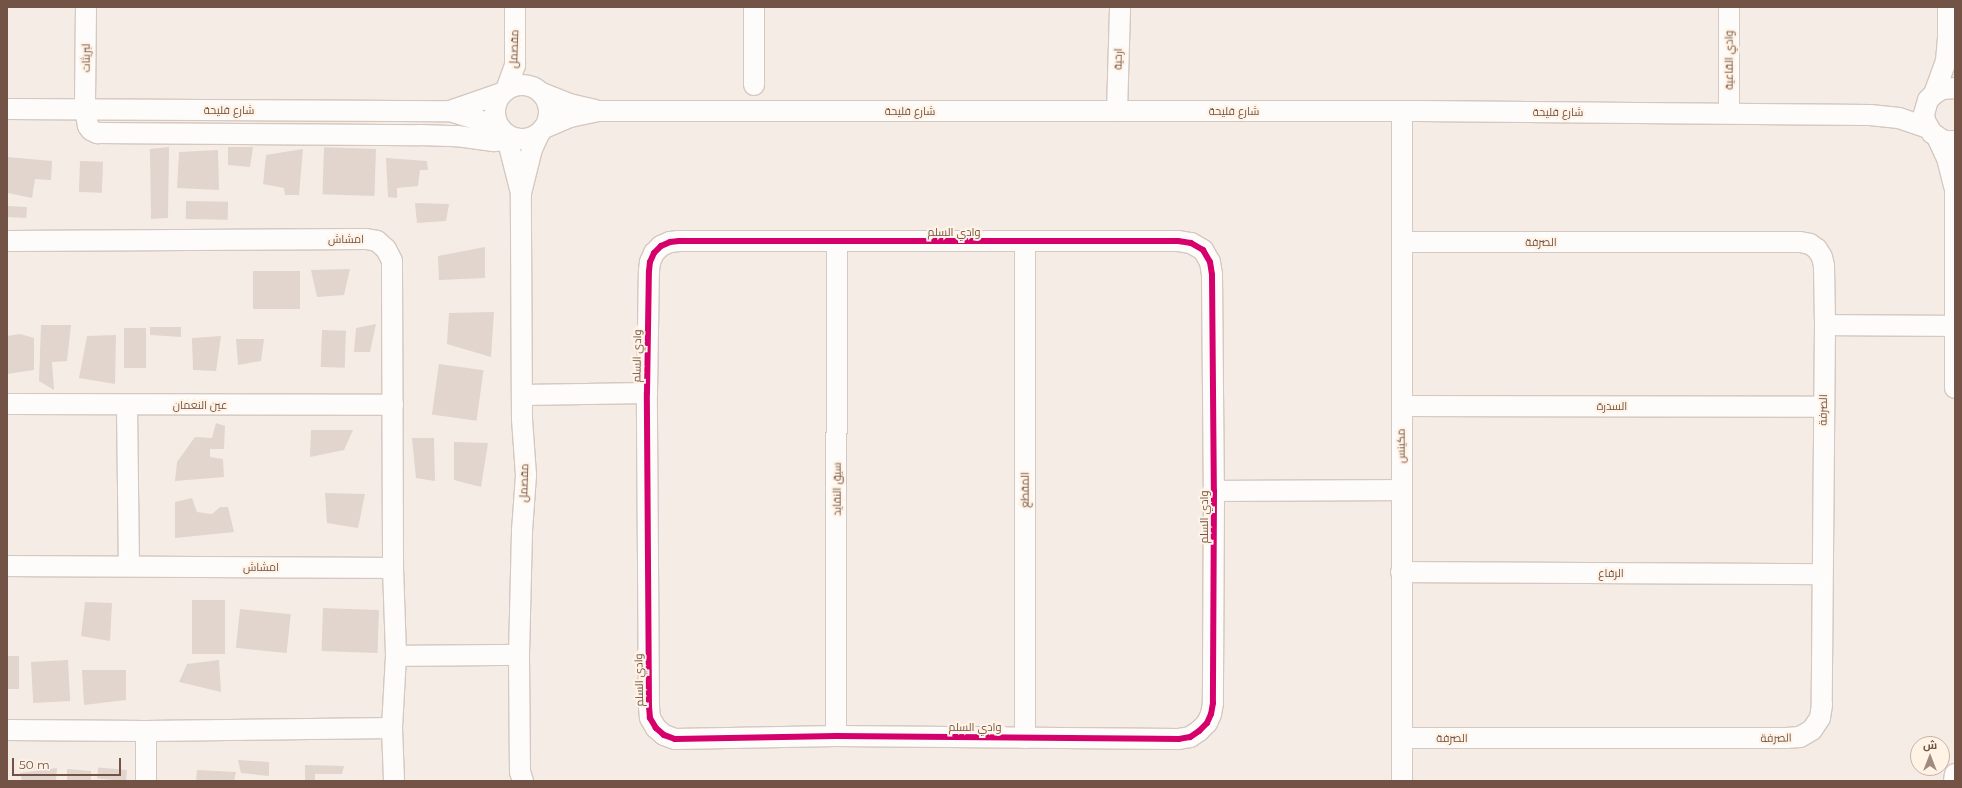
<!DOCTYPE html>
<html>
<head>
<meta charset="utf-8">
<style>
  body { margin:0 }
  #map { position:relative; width:1962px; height:788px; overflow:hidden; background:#f5ede5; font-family:Montserrat,Cairo,sans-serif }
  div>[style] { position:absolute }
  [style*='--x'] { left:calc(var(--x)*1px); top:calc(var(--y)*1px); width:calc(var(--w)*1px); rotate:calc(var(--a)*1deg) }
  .building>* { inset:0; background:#e1d5cd; transform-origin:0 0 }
  .roads { filter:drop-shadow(1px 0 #d4c8c0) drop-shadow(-1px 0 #d4c8c0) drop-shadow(0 1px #d4c8c0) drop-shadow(0 -1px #d4c8c0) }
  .minor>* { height:20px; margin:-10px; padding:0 10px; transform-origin:10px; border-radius:10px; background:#fefcfb }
  .minor>.ring { margin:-10px; padding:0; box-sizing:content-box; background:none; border:20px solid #fefcfb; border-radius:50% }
  .cycleway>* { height:6px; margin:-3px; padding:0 3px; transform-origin:3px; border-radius:3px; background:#d6006c }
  span { translate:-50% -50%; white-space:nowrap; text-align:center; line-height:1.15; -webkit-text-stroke:4px #fff3e5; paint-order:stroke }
  .street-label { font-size:11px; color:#725346 }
  .frame { position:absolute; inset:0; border:8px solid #725346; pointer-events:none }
  .north { position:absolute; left:1910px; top:736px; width:40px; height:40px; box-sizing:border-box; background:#fff3e5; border:1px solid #c7b3a5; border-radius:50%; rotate:0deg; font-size:11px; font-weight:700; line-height:16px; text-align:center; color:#725346 }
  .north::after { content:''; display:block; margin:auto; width:14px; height:18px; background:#a0897e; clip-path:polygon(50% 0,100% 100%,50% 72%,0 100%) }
  .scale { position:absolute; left:12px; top:758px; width:109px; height:18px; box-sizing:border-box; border:2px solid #725346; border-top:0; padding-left:5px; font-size:12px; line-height:14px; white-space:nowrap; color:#725346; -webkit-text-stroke:3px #fff3e5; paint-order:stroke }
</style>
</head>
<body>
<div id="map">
  <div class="building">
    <i style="clip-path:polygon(169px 147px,168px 218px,151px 219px,150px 149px)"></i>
    <i style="clip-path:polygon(228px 147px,253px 147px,250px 167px,228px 165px)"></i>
    <i style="clip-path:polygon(303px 149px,299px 195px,285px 195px,284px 188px,263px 184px,266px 155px)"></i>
    <i style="left:376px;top:149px;width:47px;height:52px;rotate:92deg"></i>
    <i style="clip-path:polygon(218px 150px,219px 190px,177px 188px,179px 152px)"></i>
    <i style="clip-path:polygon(7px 157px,52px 161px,51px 180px,35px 179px,32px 198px,8px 193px)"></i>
    <i style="clip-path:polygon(386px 158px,427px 161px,428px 170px,420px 170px,418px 186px,397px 188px,397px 198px,388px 197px)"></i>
    <i style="left:80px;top:161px;width:23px;height:31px;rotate:2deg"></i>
    <i style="left:186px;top:201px;width:42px;height:18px;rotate:1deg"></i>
    <i style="clip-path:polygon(415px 203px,449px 204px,446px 221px,417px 223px)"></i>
    <i style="left:7px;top:206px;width:20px;height:11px;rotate:3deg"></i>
    <i style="clip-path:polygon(485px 247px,485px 278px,439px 280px,438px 256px)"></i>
    <i style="clip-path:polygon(350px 269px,344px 295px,317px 297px,311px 270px)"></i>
    <i style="left:253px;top:271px;width:47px;height:38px"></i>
    <i style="clip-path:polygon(494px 312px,491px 357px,447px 344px,449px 313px)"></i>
    <i style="clip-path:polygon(376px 324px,370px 352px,354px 352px,356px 328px)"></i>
    <i style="clip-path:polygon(41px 325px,71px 325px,67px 361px,52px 362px,54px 390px,39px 381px)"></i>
    <i style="clip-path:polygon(150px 327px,181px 327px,181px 337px,150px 335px)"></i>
    <i style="left:124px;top:328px;width:22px;height:40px"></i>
    <i style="left:322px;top:330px;width:24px;height:37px;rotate:2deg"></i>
    <i style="clip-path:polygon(20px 334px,34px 338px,34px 370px,7px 374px,7px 336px)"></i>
    <i style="clip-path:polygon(116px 335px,115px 384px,79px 378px,87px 336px)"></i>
    <i style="clip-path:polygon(221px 336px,216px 371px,193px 370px,192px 338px)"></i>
    <i style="clip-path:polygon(236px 339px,264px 339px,261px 361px,238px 365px)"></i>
    <i style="left:439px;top:364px;width:45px;height:51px;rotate:8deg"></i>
    <i style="clip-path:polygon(216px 423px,225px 426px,224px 449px,210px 449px,210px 457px,223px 459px,224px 477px,175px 481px,177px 462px,195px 437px,212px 438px)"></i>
    <i style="clip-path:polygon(311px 430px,353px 430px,344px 450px,310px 457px)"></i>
    <i style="clip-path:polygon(412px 438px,434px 438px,435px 481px,416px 478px)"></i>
    <i style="clip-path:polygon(454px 442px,488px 443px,481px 487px,454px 480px)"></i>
    <i style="clip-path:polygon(325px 493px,365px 494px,358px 528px,327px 523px)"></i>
    <i style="clip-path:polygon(192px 498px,197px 512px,212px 514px,220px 507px,228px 507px,234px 532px,175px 538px,175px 502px)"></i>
    <i style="left:192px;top:600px;width:33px;height:54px"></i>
    <i style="clip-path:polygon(85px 602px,112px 603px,110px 641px,81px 636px)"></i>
    <i style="left:323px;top:608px;width:56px;height:43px;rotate:2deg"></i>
    <i style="left:240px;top:609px;width:51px;height:39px;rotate:6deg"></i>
    <i style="left:7px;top:656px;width:12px;height:33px"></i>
    <i style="left:68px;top:660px;width:41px;height:37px;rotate:87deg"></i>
    <i style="clip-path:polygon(219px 660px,221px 692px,179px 682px,187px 664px)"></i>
    <i style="clip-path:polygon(82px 670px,126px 670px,126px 700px,84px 705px)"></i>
    <i style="clip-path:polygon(238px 760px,269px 762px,269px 776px,241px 773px)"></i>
    <i style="clip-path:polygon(305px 765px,344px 766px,342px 774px,315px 774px,315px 781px,305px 781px)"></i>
    <i style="clip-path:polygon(57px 768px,56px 781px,22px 781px,20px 773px)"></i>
    <i style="clip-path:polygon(67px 769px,91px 771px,91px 781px,67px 781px)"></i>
    <i style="left:127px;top:770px;width:11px;height:29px;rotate:95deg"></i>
    <i style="clip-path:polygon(197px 770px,236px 772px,234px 781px,196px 781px)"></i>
  </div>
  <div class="roads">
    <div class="minor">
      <i style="--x:86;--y:7;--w:102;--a:90.6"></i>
      <i style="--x:85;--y:109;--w:17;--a:80"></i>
      <i style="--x:88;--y:126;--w:5;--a:53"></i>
      <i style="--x:91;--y:130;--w:7;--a:27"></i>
      <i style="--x:97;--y:133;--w:322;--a:0.4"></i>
      <i style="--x:419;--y:135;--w:38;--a:2"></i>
      <i style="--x:457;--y:136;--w:37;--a:8"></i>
      <i style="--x:494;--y:141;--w:25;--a:-5"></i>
      <i style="--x:754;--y:7;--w:78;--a:90"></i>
      <i style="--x:1729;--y:7;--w:106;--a:90"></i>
      <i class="ring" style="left:495px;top:85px;width:34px;height:34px"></i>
      <i style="--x:1955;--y:88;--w:13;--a:176"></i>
      <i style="--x:1942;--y:89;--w:9;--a:148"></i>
      <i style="--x:1934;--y:94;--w:8;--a:135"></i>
      <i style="--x:1928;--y:100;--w:15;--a:106"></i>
      <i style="--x:1924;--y:114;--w:7;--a:82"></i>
      <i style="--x:1925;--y:121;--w:14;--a:60"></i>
      <i style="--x:1932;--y:133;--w:14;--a:34"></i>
      <i style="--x:1944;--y:141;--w:11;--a:0"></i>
      <i style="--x:506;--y:90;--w:27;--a:-70"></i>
      <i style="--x:515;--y:65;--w:58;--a:-90"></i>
      <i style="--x:542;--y:93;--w:29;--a:22"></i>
      <i style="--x:569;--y:104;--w:26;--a:13"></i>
      <i style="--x:1934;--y:94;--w:35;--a:-70"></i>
      <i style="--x:1946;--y:61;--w:23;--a:-85"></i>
      <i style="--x:1948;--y:38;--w:31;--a:-90"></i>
      <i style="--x:7;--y:109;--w:443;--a:0.3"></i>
      <i style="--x:450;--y:111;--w:52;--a:17.7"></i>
      <i style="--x:450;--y:111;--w:55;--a:-19.1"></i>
      <i style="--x:1117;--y:111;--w:104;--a:-88.3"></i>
      <i style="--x:1402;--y:111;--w:670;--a:90"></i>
      <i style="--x:544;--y:128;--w:28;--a:-23"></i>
      <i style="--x:570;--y:117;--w:29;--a:-12"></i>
      <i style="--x:598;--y:111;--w:820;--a:0"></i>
      <i style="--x:1418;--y:111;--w:452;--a:0.5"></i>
      <i style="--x:1870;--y:115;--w:29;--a:6"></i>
      <i style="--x:1899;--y:118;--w:31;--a:19"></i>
      <i style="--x:506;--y:134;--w:61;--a:75.7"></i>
      <i style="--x:1937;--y:137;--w:23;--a:65"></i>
      <i style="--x:1947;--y:158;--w:29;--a:76"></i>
      <i style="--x:1955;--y:181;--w:207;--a:90"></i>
      <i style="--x:7;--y:241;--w:359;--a:-0.3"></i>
      <i style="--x:366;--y:239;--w:11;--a:10"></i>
      <i style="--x:377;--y:241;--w:12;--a:42"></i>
      <i style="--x:386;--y:249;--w:13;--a:63"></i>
      <i style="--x:392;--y:261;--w:6;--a:90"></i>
      <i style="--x:392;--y:267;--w:301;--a:89.8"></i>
      <i style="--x:393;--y:568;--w:88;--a:88"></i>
      <i style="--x:396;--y:656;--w:72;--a:93.2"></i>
      <i style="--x:392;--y:728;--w:51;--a:87.8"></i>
      <i style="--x:679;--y:241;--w:499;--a:0"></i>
      <i style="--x:1178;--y:241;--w:13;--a:9"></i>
      <i style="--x:1191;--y:243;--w:14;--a:30"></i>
      <i style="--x:1203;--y:250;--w:14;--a:60"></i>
      <i style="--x:1210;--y:262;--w:13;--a:81"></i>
      <i style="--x:1212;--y:275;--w:216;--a:89.5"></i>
      <i style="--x:1214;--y:491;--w:212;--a:90.3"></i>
      <i style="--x:1213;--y:703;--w:11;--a:100"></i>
      <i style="--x:1211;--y:714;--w:10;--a:114"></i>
      <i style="--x:1207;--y:723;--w:11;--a:135"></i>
      <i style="--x:1199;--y:731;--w:11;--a:146"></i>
      <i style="--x:1190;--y:737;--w:11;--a:170"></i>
      <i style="--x:1179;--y:739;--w:343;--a:-179.5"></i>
      <i style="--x:836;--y:736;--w:161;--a:178.9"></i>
      <i style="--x:675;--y:739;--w:12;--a:-160"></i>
      <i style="--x:664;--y:735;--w:11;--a:-139"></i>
      <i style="--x:656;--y:728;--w:12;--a:-121"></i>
      <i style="--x:650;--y:718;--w:12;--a:-95"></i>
      <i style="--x:649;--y:706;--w:313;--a:-90.4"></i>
      <i style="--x:647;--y:393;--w:122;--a:-89.1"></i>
      <i style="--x:649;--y:271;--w:9;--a:-84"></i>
      <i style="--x:650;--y:262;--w:10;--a:-66"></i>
      <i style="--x:654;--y:253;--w:10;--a:-45"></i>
      <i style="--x:661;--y:246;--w:10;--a:-24"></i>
      <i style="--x:670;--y:242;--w:9;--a:-6"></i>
      <i style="--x:1025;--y:242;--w:496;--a:90"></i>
      <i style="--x:1402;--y:242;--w:398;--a:0"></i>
      <i style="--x:1800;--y:242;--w:10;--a:11"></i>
      <i style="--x:1810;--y:244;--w:9;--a:36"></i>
      <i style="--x:1817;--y:249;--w:9;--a:58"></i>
      <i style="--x:1822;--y:257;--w:9;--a:77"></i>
      <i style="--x:1824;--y:266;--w:59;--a:89"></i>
      <i style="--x:1825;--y:325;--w:380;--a:90.5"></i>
      <i style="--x:1822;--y:705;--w:13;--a:99"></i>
      <i style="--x:1820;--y:718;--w:14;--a:124"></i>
      <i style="--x:1812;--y:730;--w:14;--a:150"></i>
      <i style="--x:1800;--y:737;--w:14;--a:176"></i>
      <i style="--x:1786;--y:738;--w:383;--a:180"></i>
      <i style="--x:1825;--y:325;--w:129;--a:0.4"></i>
      <i style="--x:523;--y:395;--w:124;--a:-0.9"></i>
      <i style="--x:7;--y:404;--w:386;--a:0.1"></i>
      <i style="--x:127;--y:405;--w:161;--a:89.3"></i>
      <i style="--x:1402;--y:406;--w:421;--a:0.1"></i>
      <i style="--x:1214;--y:491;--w:187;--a:-0.3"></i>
      <i style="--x:7;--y:566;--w:386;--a:0.3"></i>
      <i style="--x:1401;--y:572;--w:421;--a:0.3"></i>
      <i style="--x:396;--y:656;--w:123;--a:-0.5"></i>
      <i style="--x:7;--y:730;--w:139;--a:0.4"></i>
      <i style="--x:146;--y:731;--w:246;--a:-0.7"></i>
      <i style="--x:146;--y:731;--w:50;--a:90"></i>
      <i style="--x:836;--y:736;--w:494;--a:-89.9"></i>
      <i style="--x:523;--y:781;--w:9;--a:-108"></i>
      <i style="--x:520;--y:772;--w:117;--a:-90.5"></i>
      <i style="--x:519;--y:655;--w:124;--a:-88.6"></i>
      <i style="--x:522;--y:531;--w:56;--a:-85.9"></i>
      <i style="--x:526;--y:475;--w:56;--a:-94.1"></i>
      <i style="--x:522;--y:419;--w:226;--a:-90.3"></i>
      <i style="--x:521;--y:193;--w:45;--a:-76"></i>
      <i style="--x:532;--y:149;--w:17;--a:-65"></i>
      <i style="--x:1954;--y:781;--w:7;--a:-82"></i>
    </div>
  </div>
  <div class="cycleway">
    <i style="--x:679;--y:241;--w:499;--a:0"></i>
    <i style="--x:1178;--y:241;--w:13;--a:9"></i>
    <i style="--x:1191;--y:243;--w:14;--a:30"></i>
    <i style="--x:1203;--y:250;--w:14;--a:60"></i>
    <i style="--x:1210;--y:262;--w:13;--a:81"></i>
    <i style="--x:1212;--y:275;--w:216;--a:89.5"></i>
    <i style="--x:1214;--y:491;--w:212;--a:90.3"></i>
    <i style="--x:1213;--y:703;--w:11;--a:100"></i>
    <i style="--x:1211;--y:714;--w:10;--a:114"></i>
    <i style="--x:1207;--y:723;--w:11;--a:135"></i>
    <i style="--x:1199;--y:731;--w:11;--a:146"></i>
    <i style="--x:1190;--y:737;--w:11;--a:170"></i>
    <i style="--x:1179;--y:739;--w:343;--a:-179.5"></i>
    <i style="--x:836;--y:736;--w:161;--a:178.9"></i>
    <i style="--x:675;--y:739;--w:12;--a:-160"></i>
    <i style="--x:664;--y:735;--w:11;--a:-139"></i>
    <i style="--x:656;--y:728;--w:12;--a:-121"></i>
    <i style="--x:650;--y:718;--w:12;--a:-95"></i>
    <i style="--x:649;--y:706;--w:313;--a:-90.4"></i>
    <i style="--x:647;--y:393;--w:122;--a:-89.1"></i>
    <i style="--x:649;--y:271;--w:9;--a:-84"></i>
    <i style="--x:650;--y:262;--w:10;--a:-66"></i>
    <i style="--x:654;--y:253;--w:10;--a:-45"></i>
    <i style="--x:661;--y:246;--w:10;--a:-24"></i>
    <i style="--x:670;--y:242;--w:9;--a:-6"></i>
  </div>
  <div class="street-label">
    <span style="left:514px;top:49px;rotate:-88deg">مقصمل</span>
    <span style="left:86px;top:58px;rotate:-90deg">لبريثات</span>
    <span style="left:1118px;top:59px;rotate:-89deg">ارحية</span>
    <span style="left:1729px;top:60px;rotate:-90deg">وادي القاعية</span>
    <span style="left:229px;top:110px">شارع فليحة</span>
    <span style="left:910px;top:111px">شارع فليحة</span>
    <span style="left:1234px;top:111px">شارع فليحة</span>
    <span style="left:1558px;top:112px">شارع فليحة</span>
    <span style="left:954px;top:232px">وادي السلم</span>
    <span style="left:346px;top:239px">امشاش</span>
    <span style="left:1541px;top:242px">الصرفة</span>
    <span style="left:637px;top:356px;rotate:-89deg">وادي السلم</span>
    <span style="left:200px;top:405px">عين النعمان</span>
    <span style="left:1612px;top:406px">السدرة</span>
    <span style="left:1823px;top:410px;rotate:-89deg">الصرفة</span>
    <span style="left:1401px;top:446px;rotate:-90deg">مكينس</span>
    <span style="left:524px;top:483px;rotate:-88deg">مقصمل</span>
    <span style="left:837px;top:489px;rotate:-90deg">سيق النفايد</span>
    <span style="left:1025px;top:490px;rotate:-90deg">المقطع</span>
    <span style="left:1204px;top:517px;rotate:-90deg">وادي السلم</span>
    <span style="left:261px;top:567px">امشاش</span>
    <span style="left:1611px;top:573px">الرفاع</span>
    <span style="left:639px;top:680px;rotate:-91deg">وادي السلم</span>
    <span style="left:975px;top:727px">وادي السلم</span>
    <span style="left:1452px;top:738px">الصرفة</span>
    <span style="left:1776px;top:738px;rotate:-1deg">الصرفة</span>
  </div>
  <div class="frame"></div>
  <div class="north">ش</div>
  <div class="scale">50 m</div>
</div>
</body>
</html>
